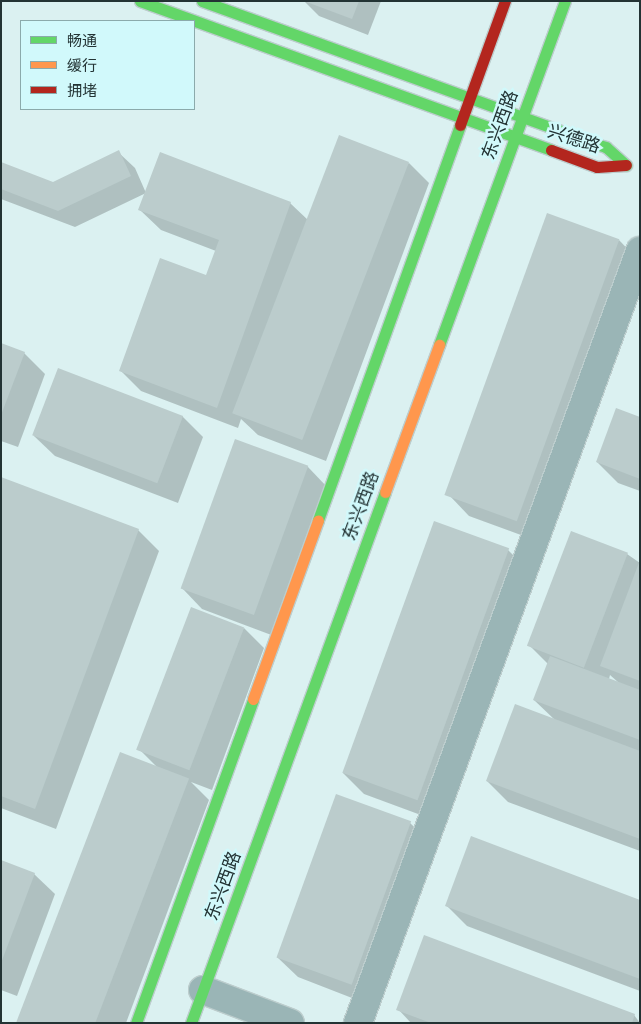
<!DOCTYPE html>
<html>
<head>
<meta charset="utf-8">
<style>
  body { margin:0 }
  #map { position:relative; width:641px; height:1024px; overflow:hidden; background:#dbf1f1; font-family:Roboto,"Noto Sans SC",sans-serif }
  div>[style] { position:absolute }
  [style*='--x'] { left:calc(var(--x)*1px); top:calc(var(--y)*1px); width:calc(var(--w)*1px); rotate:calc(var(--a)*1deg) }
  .shadow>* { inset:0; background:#0003 }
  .building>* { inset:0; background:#bcc; transform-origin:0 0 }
  .roads { filter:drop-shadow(1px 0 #bccdcd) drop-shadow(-1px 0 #bccdcd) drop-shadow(0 1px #bccdcd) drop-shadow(0 -1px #bccdcd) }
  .street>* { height:28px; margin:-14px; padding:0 14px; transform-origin:14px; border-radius:14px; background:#9ab5b6 }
  .fast>* { height:11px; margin:-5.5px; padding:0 5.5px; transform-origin:5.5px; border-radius:5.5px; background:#63d668 }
  .slow>* { height:11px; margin:-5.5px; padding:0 5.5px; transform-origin:5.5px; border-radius:5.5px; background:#ff974d }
  .jam>* { height:11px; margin:-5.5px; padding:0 5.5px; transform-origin:5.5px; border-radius:5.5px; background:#b3261e }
  span { translate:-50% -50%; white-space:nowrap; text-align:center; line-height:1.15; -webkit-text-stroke:5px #d1f9fb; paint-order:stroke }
  .street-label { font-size:18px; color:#233334 }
  .frame { position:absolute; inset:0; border:2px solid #233334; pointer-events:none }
  .legend { position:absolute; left:20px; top:20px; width:175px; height:90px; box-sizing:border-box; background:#d1f9fb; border:1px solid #8baaab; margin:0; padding:6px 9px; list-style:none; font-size:15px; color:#233334 }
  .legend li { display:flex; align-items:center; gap:10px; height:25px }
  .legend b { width:25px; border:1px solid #8baaab }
</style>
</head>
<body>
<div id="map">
  <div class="shadow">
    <i style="clip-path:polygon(304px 1px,381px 1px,368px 35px,319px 16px)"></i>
    <i style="clip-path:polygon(118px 152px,135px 168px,146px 193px,75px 227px,1px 199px,1px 164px,53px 183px)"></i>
    <i style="clip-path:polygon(409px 163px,429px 183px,326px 461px,258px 435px,241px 419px,238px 428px,141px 391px,120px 370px,207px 277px,216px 251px,161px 230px,140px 210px,290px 203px,309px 221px)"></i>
    <i style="clip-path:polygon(619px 240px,639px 261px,540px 542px,469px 516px,449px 495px)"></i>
    <i style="clip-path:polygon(1px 344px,24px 353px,45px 374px,18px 447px,1px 441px)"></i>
    <i style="clip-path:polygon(182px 416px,203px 437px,178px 503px,55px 456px,34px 436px)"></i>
    <i style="clip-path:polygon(640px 419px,640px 491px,618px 483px,597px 462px)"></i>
    <i style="clip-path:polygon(236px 441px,308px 467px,328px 488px,274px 636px,202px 609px,182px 588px)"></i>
    <i style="clip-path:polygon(1px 478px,138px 530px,159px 551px,56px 829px,1px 808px)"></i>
    <i style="clip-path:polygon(508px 550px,529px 571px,437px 821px,364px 794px,343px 773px)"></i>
    <i style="clip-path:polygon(evenodd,627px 554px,640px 563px,640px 851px,508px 802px,487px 781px,556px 721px,534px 700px,548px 664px,530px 646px,627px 554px,610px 675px,619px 683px,609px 679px,610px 675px)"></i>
    <i style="clip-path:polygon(244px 628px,264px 648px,212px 790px,191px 782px,209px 800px,126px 1023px,20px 1023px,158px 768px,140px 750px)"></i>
    <i style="clip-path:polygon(410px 823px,431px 843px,370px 1005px,298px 977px,277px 957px)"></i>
    <i style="clip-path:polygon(1px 861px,34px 874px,55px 894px,17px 996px,1px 990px)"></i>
    <i style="clip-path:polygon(640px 901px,640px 991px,467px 926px,446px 905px)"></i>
    <i style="clip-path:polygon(398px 1009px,634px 1015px,640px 1023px,411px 1023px)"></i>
  </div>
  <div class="building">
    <i style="clip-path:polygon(304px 1px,359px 1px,352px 19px)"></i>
    <i style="left:339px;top:135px;width:75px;height:298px;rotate:21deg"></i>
    <i style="clip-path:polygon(119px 150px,131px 176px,58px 211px,1px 189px,1px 162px,53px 182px)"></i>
    <i style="clip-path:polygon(160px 152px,291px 202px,217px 408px,119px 371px,160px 258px,206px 275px,219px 240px,138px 210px)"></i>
    <i style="left:547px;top:213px;width:77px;height:300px;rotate:20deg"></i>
    <i style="clip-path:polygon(1px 343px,25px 352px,1px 415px)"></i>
    <i style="left:58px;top:368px;width:134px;height:72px;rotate:21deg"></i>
    <i style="clip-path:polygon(616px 408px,640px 417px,640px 479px,596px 462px)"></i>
    <i style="left:235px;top:439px;width:78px;height:159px;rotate:20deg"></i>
    <i style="clip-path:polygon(1px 477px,139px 529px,35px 809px,1px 796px)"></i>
    <i style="left:434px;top:521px;width:80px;height:268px;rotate:20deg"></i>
    <i style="left:571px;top:531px;width:61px;height:123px;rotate:21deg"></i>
    <i style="clip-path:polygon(640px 560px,640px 681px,600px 666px)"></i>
    <i style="left:191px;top:607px;width:57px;height:153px;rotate:21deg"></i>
    <i style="clip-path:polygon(550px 656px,640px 690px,640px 740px,533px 700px)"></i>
    <i style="clip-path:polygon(515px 704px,640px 751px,640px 839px,486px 781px)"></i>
    <i style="left:120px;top:752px;width:74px;height:289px;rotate:21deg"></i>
    <i style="left:336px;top:794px;width:80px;height:174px;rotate:20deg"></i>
    <i style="clip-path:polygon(471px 836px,640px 900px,640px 979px,445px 906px)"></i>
    <i style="clip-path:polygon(1px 860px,35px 873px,1px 963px)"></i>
    <i style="clip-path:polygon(424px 935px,635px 1014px,632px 1023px,431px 1023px,396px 1010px)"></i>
  </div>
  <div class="roads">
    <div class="street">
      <i style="--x:203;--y:990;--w:93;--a:20.8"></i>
      <i style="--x:358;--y:1023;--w:822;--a:-69.93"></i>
    </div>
    <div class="fast">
      <i style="--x:140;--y:1;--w:437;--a:19.9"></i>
      <i style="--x:202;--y:1;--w:430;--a:19.9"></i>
      <i style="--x:606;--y:147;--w:27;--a:42"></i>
      <i style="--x:439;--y:345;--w:366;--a:-69.9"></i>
      <i style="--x:318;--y:520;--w:420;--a:-70.2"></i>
      <i style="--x:136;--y:1023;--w:344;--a:-70.1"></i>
      <i style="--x:191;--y:1023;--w:565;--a:-69.93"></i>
    </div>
    <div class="slow">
      <i style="--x:385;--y:492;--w:157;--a:-69.8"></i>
      <i style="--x:253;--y:699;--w:190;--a:-70"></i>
    </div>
    <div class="jam">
      <i style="--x:460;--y:125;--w:132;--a:-70.1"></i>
      <i style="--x:551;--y:150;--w:49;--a:20.3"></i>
      <i style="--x:597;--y:167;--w:29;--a:-4"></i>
    </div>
  </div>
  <div class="street-label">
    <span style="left:500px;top:125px;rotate:-70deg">东兴西路</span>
    <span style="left:574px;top:139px;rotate:18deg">兴德路</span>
    <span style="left:361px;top:506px;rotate:-70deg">东兴西路</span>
    <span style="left:223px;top:886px;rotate:-70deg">东兴西路</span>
  </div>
  <div class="frame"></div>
  <ul class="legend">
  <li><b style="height:6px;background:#63d668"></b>畅通</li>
  <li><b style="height:6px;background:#ff974d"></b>缓行</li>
  <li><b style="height:6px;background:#b3261e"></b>拥堵</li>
  </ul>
</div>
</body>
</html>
